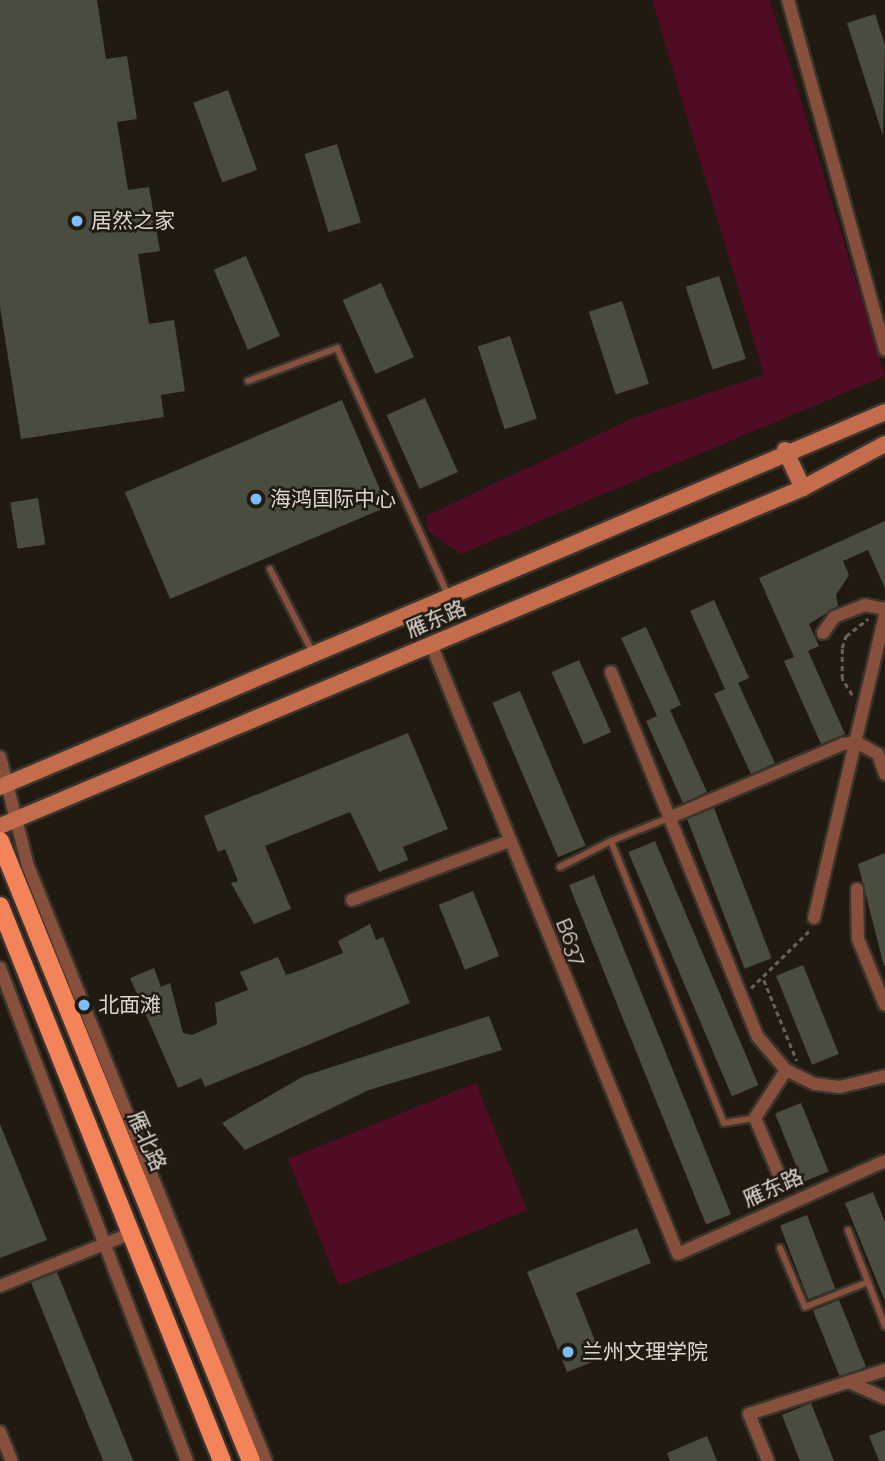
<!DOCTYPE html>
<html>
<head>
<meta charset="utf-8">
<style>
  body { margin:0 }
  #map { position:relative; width:885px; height:1461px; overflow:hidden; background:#211a11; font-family:Raleway,"Noto Sans SC",sans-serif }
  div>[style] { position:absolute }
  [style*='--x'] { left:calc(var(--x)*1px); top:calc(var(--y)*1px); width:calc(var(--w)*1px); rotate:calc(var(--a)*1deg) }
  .green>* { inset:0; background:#500c24; transform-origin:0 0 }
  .building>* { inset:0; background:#4b4c40; transform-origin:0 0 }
  .path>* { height:2.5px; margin-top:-1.25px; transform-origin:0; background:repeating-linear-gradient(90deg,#676159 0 5px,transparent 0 8.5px) }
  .roads { filter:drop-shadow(2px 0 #3b342c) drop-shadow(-2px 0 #3b342c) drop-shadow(0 2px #3b342c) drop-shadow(0 -2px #3b342c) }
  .lane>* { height:6px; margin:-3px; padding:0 3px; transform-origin:3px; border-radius:3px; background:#86503d }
  .street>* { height:12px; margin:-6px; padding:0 6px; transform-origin:6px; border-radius:6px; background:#86503d }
  .secondary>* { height:16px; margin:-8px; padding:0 8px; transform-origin:8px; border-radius:8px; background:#c46d4d }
  .primary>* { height:18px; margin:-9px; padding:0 9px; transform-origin:9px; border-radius:9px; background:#f38359 }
  .dots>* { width:19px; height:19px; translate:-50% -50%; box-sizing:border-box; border:4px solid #211a11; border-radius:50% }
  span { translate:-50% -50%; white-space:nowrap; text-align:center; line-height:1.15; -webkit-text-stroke:5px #211a11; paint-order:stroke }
  .poi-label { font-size:21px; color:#dad6d0 }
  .left { translate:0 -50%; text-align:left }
  .street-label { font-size:21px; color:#dad6d0 }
</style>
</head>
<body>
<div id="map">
  <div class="green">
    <i style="clip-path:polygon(652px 0,770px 0,885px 376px,461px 554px,428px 531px,426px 516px,629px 420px,764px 375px)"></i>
    <i style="left:476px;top:1083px;width:137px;height:203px;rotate:68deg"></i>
  </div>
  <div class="building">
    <i style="clip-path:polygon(0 0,97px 0,106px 59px,127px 56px,137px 119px,117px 122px,128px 190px,149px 187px,160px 251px,138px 254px,149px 324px,174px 320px,185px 391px,161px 395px,164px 417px,21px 439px,0 307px)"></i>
    <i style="clip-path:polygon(875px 14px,885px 45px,883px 136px,847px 23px)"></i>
    <i style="left:228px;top:90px;width:85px;height:37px;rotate:70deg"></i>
    <i style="left:337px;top:144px;width:82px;height:34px;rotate:73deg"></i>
    <i style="left:246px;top:256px;width:87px;height:35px;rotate:67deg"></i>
    <i style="left:719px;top:276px;width:87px;height:35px;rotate:72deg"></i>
    <i style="left:381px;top:283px;width:81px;height:42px;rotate:66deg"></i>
    <i style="left:622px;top:301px;width:87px;height:35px;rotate:72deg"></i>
    <i style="left:510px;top:336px;width:87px;height:34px;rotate:72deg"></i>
    <i style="left:425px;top:398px;width:81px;height:42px;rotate:66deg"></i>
    <i style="left:342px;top:400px;width:116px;height:236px;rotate:67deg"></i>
    <i style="left:38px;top:498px;width:47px;height:28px;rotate:81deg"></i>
    <i style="clip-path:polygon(885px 521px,885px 588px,868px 550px,843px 561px,849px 575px,836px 595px,838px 606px,809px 624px,819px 646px,808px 651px,845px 734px,821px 744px,784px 661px,794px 657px,759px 578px)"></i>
    <i style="clip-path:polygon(714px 600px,749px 678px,738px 683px,775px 763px,751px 774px,714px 694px,725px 689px,690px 611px)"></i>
    <i style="clip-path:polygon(646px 627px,681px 705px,670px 710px,707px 792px,683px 803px,646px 721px,657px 716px,621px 638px)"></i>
    <i style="left:579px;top:660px;width:79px;height:30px;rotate:66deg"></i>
    <i style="left:520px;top:691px;width:168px;height:30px;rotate:67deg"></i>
    <i style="clip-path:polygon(408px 733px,448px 829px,403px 847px,408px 860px,379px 872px,350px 812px,265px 846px,291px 909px,254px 924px,231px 883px,238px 881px,225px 849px,218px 852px,204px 816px)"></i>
    <i style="left:714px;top:808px;width:161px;height:29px;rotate:69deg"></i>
    <i style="left:655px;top:841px;width:265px;height:29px;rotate:67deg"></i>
    <i style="clip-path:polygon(885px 853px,885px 966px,884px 966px,858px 864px)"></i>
    <i style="left:594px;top:875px;width:366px;height:27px;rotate:68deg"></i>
    <i style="left:473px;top:891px;width:70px;height:37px;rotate:68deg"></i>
    <i style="clip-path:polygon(370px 924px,376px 940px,383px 937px,410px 1003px,205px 1087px,201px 1078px,178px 1088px,130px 978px,154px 968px,161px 987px,170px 983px,183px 1033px,192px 1035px,217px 1024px,215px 1003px,248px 990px,240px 972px,278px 957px,286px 975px,301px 970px,343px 953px,338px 941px)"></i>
    <i style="left:803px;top:965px;width:96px;height:29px;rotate:68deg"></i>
    <i style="clip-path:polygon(489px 1016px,502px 1050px,369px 1090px,245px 1150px,222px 1123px,304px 1076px)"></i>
    <i style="left:801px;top:1103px;width:74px;height:28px;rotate:68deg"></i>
    <i style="clip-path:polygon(0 1124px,47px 1240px,0 1258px)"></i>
    <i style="clip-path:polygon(873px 1192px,885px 1222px,885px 1301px,845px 1203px)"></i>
    <i style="left:807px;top:1215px;width:79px;height:29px;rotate:69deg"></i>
    <i style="clip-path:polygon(637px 1228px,651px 1263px,576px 1293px,602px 1358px,567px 1372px,527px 1272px)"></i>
    <i style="left:57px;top:1272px;width:204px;height:28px;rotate:68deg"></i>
    <i style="left:839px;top:1300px;width:72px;height:28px;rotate:68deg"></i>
    <i style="clip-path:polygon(811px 1403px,834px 1461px,800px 1461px,782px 1415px)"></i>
    <i style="clip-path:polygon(885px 1430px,885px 1461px,879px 1461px,869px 1436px)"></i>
    <i style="clip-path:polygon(707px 1436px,717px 1461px,670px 1461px,667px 1453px)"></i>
  </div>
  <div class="path">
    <i style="--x:852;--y:695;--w:19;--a:-122"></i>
    <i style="--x:842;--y:679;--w:31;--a:-90"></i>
    <i style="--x:842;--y:648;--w:13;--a:-72"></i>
    <i style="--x:846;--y:636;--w:28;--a:-38"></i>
    <i style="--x:764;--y:980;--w:87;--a:67.8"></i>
    <i style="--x:751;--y:988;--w:81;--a:-44.5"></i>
  </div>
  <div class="roads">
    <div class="lane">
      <i style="--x:248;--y:381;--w:95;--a:-20.3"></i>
      <i style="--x:337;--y:348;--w:271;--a:65.8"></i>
      <i style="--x:270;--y:569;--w:94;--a:62.9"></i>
      <i style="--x:611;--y:841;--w:65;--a:-21.8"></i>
      <i style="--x:560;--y:867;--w:57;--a:-27"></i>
      <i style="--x:611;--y:841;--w:304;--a:68.2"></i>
      <i style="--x:724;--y:1123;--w:31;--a:-9"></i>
      <i style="--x:848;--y:1230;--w:103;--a:68.9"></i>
      <i style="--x:780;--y:1248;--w:64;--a:67"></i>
      <i style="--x:805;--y:1307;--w:68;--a:-21.6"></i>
    </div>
    <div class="street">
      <i style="--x:788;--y:0;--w:363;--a:74.5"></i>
      <i style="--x:823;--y:633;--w:19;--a:-55"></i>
      <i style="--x:834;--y:617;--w:33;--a:-21"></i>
      <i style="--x:865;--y:605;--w:20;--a:11"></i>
      <i style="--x:431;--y:644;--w:658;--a:67.96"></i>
      <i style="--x:678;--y:1254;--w:227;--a:-24.2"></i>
      <i style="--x:611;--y:672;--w:393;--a:68.1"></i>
      <i style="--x:758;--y:1037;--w:43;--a:49.7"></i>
      <i style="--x:786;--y:1070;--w:32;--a:26"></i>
      <i style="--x:815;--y:1084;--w:25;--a:7"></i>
      <i style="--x:840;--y:1087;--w:46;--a:-13.7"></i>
      <i style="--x:0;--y:757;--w:113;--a:75.6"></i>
      <i style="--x:28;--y:866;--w:641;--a:68.2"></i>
      <i style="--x:671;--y:817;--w:187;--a:-23"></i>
      <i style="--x:843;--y:744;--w:13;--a:-9"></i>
      <i style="--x:856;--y:742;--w:25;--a:29"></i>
      <i style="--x:878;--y:754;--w:21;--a:71"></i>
      <i style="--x:857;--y:889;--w:50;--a:88.9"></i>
      <i style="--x:858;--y:939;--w:71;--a:67.8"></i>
      <i style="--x:352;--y:900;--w:168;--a:-20.6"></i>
      <i style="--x:814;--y:918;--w:311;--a:-76.8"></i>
      <i style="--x:0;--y:968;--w:527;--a:69.23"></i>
      <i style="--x:782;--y:1182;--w:69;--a:-112.9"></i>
      <i style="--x:755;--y:1118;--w:57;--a:-57.1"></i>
      <i style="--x:0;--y:1286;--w:142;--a:-21.9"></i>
      <i style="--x:851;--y:1383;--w:37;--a:24"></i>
      <i style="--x:0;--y:1432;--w:31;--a:68"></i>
      <i style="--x:768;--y:1461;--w:51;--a:-112"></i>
      <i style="--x:749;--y:1414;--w:143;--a:-17.9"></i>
    </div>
    <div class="secondary">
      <i style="--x:785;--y:450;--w:42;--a:64.7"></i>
      <i style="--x:0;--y:787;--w:961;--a:-22.96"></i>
      <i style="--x:0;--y:826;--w:871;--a:-22.83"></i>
      <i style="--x:803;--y:488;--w:93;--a:-28.2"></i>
    </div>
    <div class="primary">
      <i style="--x:0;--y:841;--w:669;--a:67.96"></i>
      <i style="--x:0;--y:906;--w:598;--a:68.2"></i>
    </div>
  </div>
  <div class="dots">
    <i style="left:77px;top:221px;background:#7dbef9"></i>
    <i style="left:256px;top:499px;background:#7dbef9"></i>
    <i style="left:84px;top:1005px;background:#7dbef9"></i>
    <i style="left:568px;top:1352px;background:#7dbef9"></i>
  </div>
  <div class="poi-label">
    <span class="left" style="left:91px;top:221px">居然之家</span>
    <span class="left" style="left:270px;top:499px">海鸿国际中心</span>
    <span class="left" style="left:98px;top:1005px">北面滩</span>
    <span class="left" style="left:582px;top:1352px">兰州文理学院</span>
  </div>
  <div class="street-label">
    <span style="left:436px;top:619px;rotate:-23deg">雁东路</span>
    <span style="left:571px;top:942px;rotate:68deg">B637</span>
    <span style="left:147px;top:1141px;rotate:66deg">雁北路</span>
    <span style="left:773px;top:1188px;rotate:-24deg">雁东路</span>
  </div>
</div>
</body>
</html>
